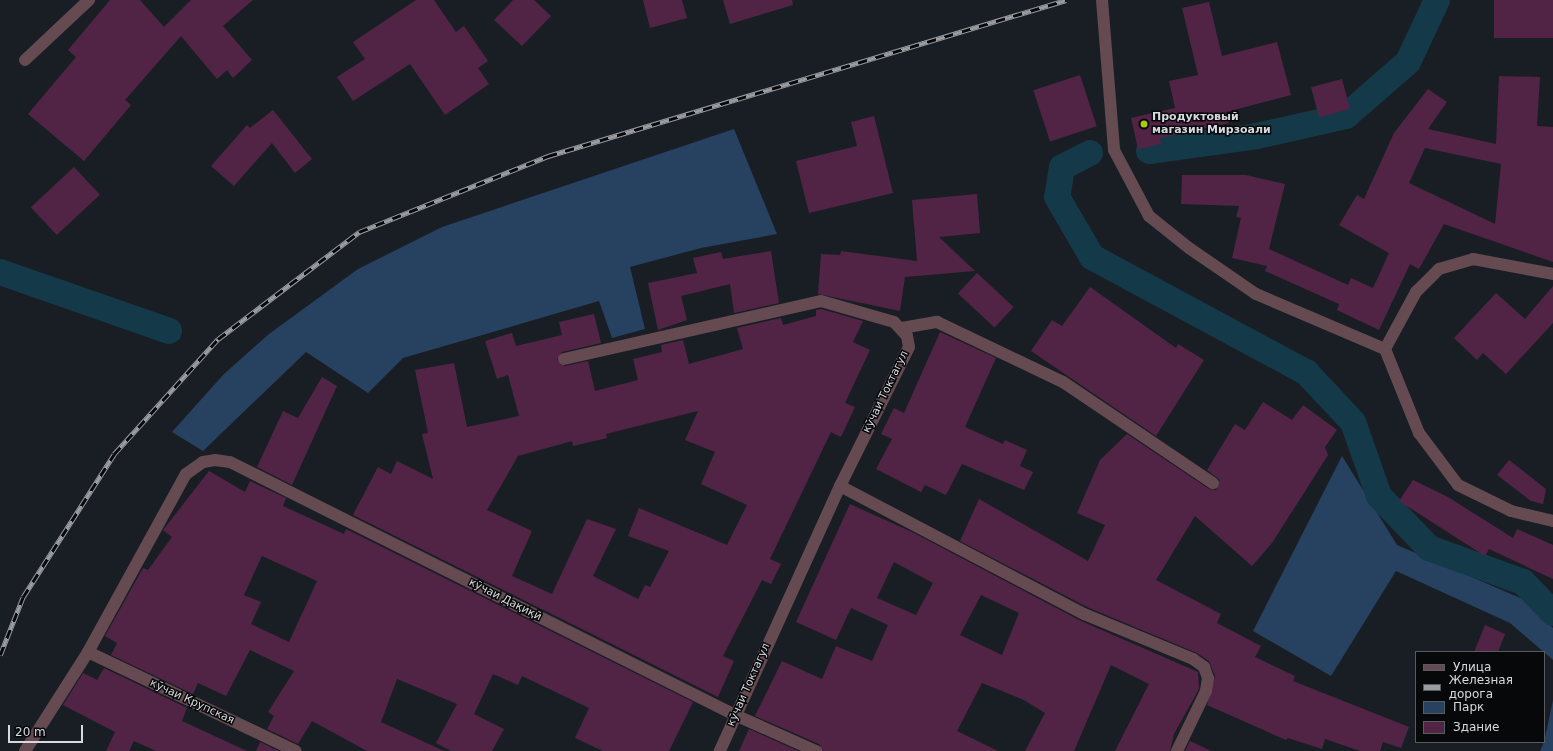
<!DOCTYPE html>
<html>
<head>
<meta charset="utf-8">
<style>
  body { margin:0 }
  #map { position:relative; width:1553px; height:751px; overflow:hidden; background:#191e24; font-family:"DejaVu Sans",sans-serif }
  div>[style] { position:absolute }
  [style*='--x'] { left:calc(var(--x)*1px); top:calc(var(--y)*1px); width:calc(var(--w)*1px); rotate:calc(var(--a)*1deg) }
  .green>* { inset:0; background:#274160 }
  .canal>* { height:26px; margin:-13px; padding:0 13px; transform-origin:13px; border-radius:13px; background:#143a49 }
  .building>* { inset:0; background:#512446; transform-origin:0 0 }
  .minor>* { height:12px; margin:-6px; padding:0 6px; transform-origin:6px; border-radius:6px; background:#654a52 }
  .rail>* { height:4.5px; margin-top:-2.25px; transform-origin:0; background:repeating-linear-gradient(90deg,#06080a 0 9px,#999ca1 0 18px); box-sizing:border-box; border-block:1px solid #999ca1 }
  .dots>* { width:11px; height:11px; translate:-50% -50%; box-sizing:border-box; border:2px solid #06080a; border-radius:50% }
  span { translate:-50% -50%; white-space:nowrap; text-align:center; line-height:1.15; -webkit-text-stroke:3px #06080a; paint-order:stroke }
  .poi-label { font-size:11px; color:#d6d9dd; font-weight:700 }
  .left { translate:0 -50%; text-align:left }
  .street-label { font-size:11px; color:#d6d9dd }
  .legend { position:absolute; left:1415px; top:651px; width:130px; height:92px; box-sizing:border-box; background:#06080a; border:1px solid #595c5e; margin:0; padding:5px 7px; list-style:none; font-size:12px; color:#d6d9dd }
  .legend li { display:flex; align-items:center; gap:8px; height:20px }
  .legend b { width:20px; border:1px solid #595c5e }
  .scale { position:absolute; left:8px; top:725px; width:75px; height:18px; box-sizing:border-box; border:2px solid #d6d9dd; border-top:0; padding-left:5px; font-size:12px; line-height:14px; white-space:nowrap; color:#d6d9dd; -webkit-text-stroke:3px #06080a; paint-order:stroke }
</style>
</head>
<body>
<div id="map">
  <div class="green">
    <i style="clip-path:polygon(734px 129px,777px 234px,701px 248px,630px 267px,645px 329px,612px 338px,599px 301px,403px 358px,368px 393px,306px 352px,203px 451px,172px 432px,224px 374px,269px 334px,358px 269px,442px 227px)"></i>
    <i style="clip-path:polygon(1342px 456px,1397px 545px,1525px 600px,1553px 628px,1553px 660px,1510px 623px,1396px 571px,1331px 676px,1253px 631px)"></i>
    <i style="clip-path:polygon(1553px 700px,1553px 751px,1540px 751px,1544px 742px)"></i>
  </div>
  <div class="canal">
    <i style="--x:1149;--y:151;--w:109;--a:-7.9"></i>
    <i style="--x:1257;--y:136;--w:91;--a:-12.7"></i>
    <i style="--x:1346;--y:116;--w:82;--a:-41.1"></i>
    <i style="--x:1408;--y:62;--w:68;--a:-64.9"></i>
    <i style="--x:1090;--y:153;--w:31;--a:153"></i>
    <i style="--x:1062;--y:167;--w:30;--a:99"></i>
    <i style="--x:1057;--y:197;--w:69;--a:59.7"></i>
    <i style="--x:1092;--y:257;--w:243;--a:28.3"></i>
    <i style="--x:1306;--y:372;--w:69;--a:46.8"></i>
    <i style="--x:1353;--y:422;--w:78;--a:70.6"></i>
    <i style="--x:1379;--y:496;--w:72;--a:46.1"></i>
    <i style="--x:1429;--y:548;--w:100;--a:19.9"></i>
    <i style="--x:1523;--y:582;--w:43;--a:45.9"></i>
    <i style="--x:0;--y:272;--w:179;--a:19.2"></i>
  </div>
  <div class="building">
    <i style="clip-path:polygon(110px 0,140px 0,164px 27px,191px 0,253px 0,223px 26px,252px 60px,233px 78px,227px 70px,217px 79px,181px 36px,125px 100px,131px 105px,84px 161px,28px 114px,76px 57px,68px 50px)"></i>
    <i style="clip-path:polygon(416px 0,434px 0,456px 32px,464px 26px,488px 61px,478px 68px,489px 84px,445px 115px,410px 64px,353px 101px,337px 77px,365px 59px,353px 42px)"></i>
    <i style="clip-path:polygon(513px 0,534px 0,551px 16px,522px 46px,494px 20px)"></i>
    <i style="clip-path:polygon(643px 0,682px 0,687px 18px,650px 28px)"></i>
    <i style="clip-path:polygon(723px 0,792px 0,793px 5px,730px 24px)"></i>
    <i style="left:1494px;top:0;width:59px;height:38px"></i>
    <i style="clip-path:polygon(1209px 2px,1222px 56px,1277px 42px,1291px 95px,1226px 112px,1229px 123px,1160px 138px,1161px 144px,1138px 149px,1131px 118px,1175px 108px,1169px 81px,1198px 75px,1182px 8px)"></i>
    <i style="left:1080px;top:75px;width:54px;height:49px;rotate:72deg"></i>
    <i style="clip-path:polygon(evenodd,1499px 76px,1540px 77px,1537px 126px,1553px 127px,1553px 262px,1444px 224px,1419px 269px,1410px 264px,1379px 330px,1337px 310px,1339px 304px,1265px 271px,1267px 266px,1232px 258px,1241px 218px,1236px 217px,1239px 206px,1181px 204px,1182px 175px,1246px 175px,1285px 184px,1269px 249px,1348px 285px,1351px 278px,1373px 288px,1389px 253px,1339px 225px,1357px 195px,1364px 199px,1394px 133px,1428px 89px,1447px 102px,1428px 129px,1496px 144px,1499px 76px,1425px 148px,1501px 164px,1495px 224px,1409px 183px,1425px 148px)"></i>
    <i style="left:1342px;top:79px;width:31px;height:32px;rotate:75deg"></i>
    <i style="clip-path:polygon(273px 110px,312px 159px,295px 173px,272px 143px,234px 186px,211px 166px,247px 125px,250px 128px)"></i>
    <i style="clip-path:polygon(874px 116px,893px 193px,809px 213px,796px 161px,857px 146px,851px 122px)"></i>
    <i style="left:74px;top:167px;width:38px;height:59px;rotate:47deg"></i>
    <i style="clip-path:polygon(977px 194px,980px 233px,939px 237px,975px 271px,905px 277px,900px 311px,818px 294px,821px 254px,840px 255px,841px 251px,917px 261px,912px 200px)"></i>
    <i style="clip-path:polygon(771px 251px,779px 303px,734px 313px,730px 284px,681px 296px,687px 320px,658px 330px,648px 283px,697px 273px,693px 258px,721px 252px,723px 259px)"></i>
    <i style="left:977px;top:273px;width:50px;height:28px;rotate:43deg"></i>
    <i style="clip-path:polygon(1553px 286px,1553px 323px,1506px 374px,1483px 353px,1477px 360px,1454px 338px,1496px 293px,1525px 319px)"></i>
    <i style="clip-path:polygon(1090px 287px,1176px 348px,1178px 344px,1204px 360px,1156px 436px,1031px 351px,1052px 320px,1062px 326px)"></i>
    <i style="clip-path:polygon(evenodd,821px 309px,863px 321px,853px 342px,870px 350px,845px 403px,855px 407px,841px 437px,831px 432px,770px 559px,781px 564px,771px 584px,762px 580px,723px 656px,734px 661px,718px 697px,353px 515px,378px 467px,391px 474px,397px 461px,433px 479px,422px 434px,428px 433px,415px 370px,454px 363px,467px 427px,519px 416px,508px 375px,497px 379px,485px 341px,512px 333px,516px 346px,562px 335px,559px 322px,594px 314px,601px 343px,562px 352px,557px 360px,565px 366px,588px 361px,595px 391px,638px 380px,633px 359px,662px 352px,661px 345px,683px 340px,689px 364px,743px 349px,737px 328px,781px 318px,783px 325px,816px 316px,816px 310px,821px 309px,698px 411px,685px 440px,715px 452px,701px 484px,747px 505px,727px 545px,639px 508px,628px 536px,669px 551px,650px 587px,645px 585px,638px 599px,593px 576px,616px 529px,587px 519px,552px 594px,512px 576px,532px 531px,487px 510px,518px 456px,572px 441px,573px 446px,607px 438px,606px 434px,698px 411px)"></i>
    <i style="clip-path:polygon(940px 332px,996px 358px,965px 427px,1003px 444px,1005px 440px,1027px 450px,1020px 466px,1033px 472px,1024px 490px,962px 464px,946px 495px,925px 485px,921px 492px,876px 469px,892px 439px,881px 434px,894px 408px,904px 413px)"></i>
    <i style="clip-path:polygon(322px 377px,337px 386px,292px 485px,257px 467px,283px 411px,298px 418px)"></i>
    <i style="clip-path:polygon(1263px 402px,1292px 420px,1303px 405px,1337px 430px,1325px 447px,1328px 455px,1272px 543px,1252px 566px,1195px 516px,1156px 580px,1221px 614px,1217px 623px,1261px 646px,1255px 657px,1295px 676px,1293px 681px,1409px 727px,1401px 748px,1383px 742px,1380px 751px,1360px 751px,1325px 739px,1322px 749px,1288px 738px,1286px 740px,1207px 705px,1215px 676px,1209px 661px,1197px 653px,1087px 607px,960px 541px,979px 499px,1088px 561px,1105px 525px,1077px 513px,1100px 460px,1127px 434px,1209px 489px,1216px 490px,1220px 480px,1207px 470px,1235px 424px,1245px 430px)"></i>
    <i style="clip-path:polygon(1509px 460px,1546px 489px,1543px 504px,1531px 501px,1497px 475px)"></i>
    <i style="clip-path:polygon(evenodd,209px 471px,245px 492px,250px 481px,286px 498px,283px 506px,344px 534px,346px 529px,693px 702px,669px 751px,603px 751px,575px 738px,589px 708px,522px 676px,518px 685px,493px 674px,474px 714px,504px 729px,492px 751px,451px 751px,436px 743px,457px 704px,397px 679px,381px 722px,444px 751px,367px 751px,312px 721px,298px 744px,267px 729px,274px 716px,268px 712px,294px 671px,250px 650px,226px 696px,198px 683px,193px 694px,111px 655px,117px 643px,105px 636px,143px 568px,148px 570px,172px 537px,163px 530px,209px 471px,262px 556px,317px 581px,289px 642px,251px 624px,261px 602px,244px 595px,262px 556px)"></i>
    <i style="clip-path:polygon(1413px 480px,1448px 497px,1513px 538px,1517px 529px,1553px 545px,1553px 579px,1489px 549px,1485px 556px,1399px 501px)"></i>
    <i style="clip-path:polygon(evenodd,850px 504px,914px 533px,1081px 621px,1198px 672px,1199px 689px,1174px 734px,1170px 751px,1115px 751px,1149px 684px,1111px 665px,1074px 751px,1025px 751px,1045px 713px,1024px 700px,982px 683px,957px 731px,998px 751px,823px 751px,819px 744px,755px 716px,782px 661px,822px 679px,836px 646px,872px 661px,888px 625px,851px 608px,836px 640px,796px 622px,850px 504px,894px 562px,933px 583px,916px 615px,877px 598px,894px 562px,850px 504px,981px 595px,1019px 613px,1002px 655px,960px 635px,981px 595px)"></i>
    <i style="clip-path:polygon(1485px 625px,1505px 634px,1498px 652px,1474px 652px)"></i>
    <i style="clip-path:polygon(104px 668px,187px 708px,182px 721px,247px 751px,156px 751px,134px 741px,129px 751px,106px 751px,115px 732px,63px 705px,83px 673px,97px 680px)"></i>
    <i style="clip-path:polygon(749px 729px,798px 751px,739px 751px)"></i>
    <i style="clip-path:polygon(1190px 741px,1211px 751px,1185px 751px)"></i>
    <i style="clip-path:polygon(260px 742px,279px 751px,256px 751px)"></i>
  </div>
  <div class="minor">
    <i style="--x:1102;--y:0;--w:150;--a:85.4"></i>
    <i style="--x:1114;--y:150;--w:75;--a:62.1"></i>
    <i style="--x:1149;--y:216;--w:51;--a:38.7"></i>
    <i style="--x:1189;--y:248;--w:81;--a:34.5"></i>
    <i style="--x:1256;--y:294;--w:140;--a:23.1"></i>
    <i style="--x:1385;--y:349;--w:91;--a:68"></i>
    <i style="--x:1419;--y:433;--w:65;--a:53.1"></i>
    <i style="--x:1458;--y:485;--w:59;--a:26.1"></i>
    <i style="--x:1511;--y:511;--w:43;--a:13.4"></i>
    <i style="--x:25;--y:60;--w:88;--a:-43.2"></i>
    <i style="--x:902;--y:328;--w:36;--a:-10"></i>
    <i style="--x:937;--y:322;--w:140;--a:25.5"></i>
    <i style="--x:1063;--y:382;--w:181;--a:34"></i>
    <i style="--x:1385;--y:349;--w:65;--a:-61.5"></i>
    <i style="--x:1416;--y:292;--w:33;--a:-45"></i>
    <i style="--x:1439;--y:269;--w:35;--a:-16"></i>
    <i style="--x:1473;--y:259;--w:81;--a:10.6"></i>
    <i style="--x:564;--y:359;--w:263;--a:-12.7"></i>
    <i style="--x:821;--y:301;--w:76;--a:16"></i>
    <i style="--x:894;--y:322;--w:19;--a:47"></i>
    <i style="--x:907;--y:336;--w:11;--a:80"></i>
    <i style="--x:909;--y:347;--w:155;--a:116.4"></i>
    <i style="--x:840;--y:486;--w:291;--a:114.4"></i>
    <i style="--x:840;--y:486;--w:276;--a:27.7"></i>
    <i style="--x:1084;--y:614;--w:118;--a:22.4"></i>
    <i style="--x:1193;--y:659;--w:14;--a:36"></i>
    <i style="--x:1204;--y:667;--w:12;--a:70"></i>
    <i style="--x:1208;--y:678;--w:13;--a:99"></i>
    <i style="--x:1206;--y:691;--w:67;--a:115.8"></i>
    <i style="--x:88;--y:652;--w:230;--a:25.5"></i>
    <i style="--x:25;--y:751;--w:117;--a:-57.5"></i>
    <i style="--x:88;--y:652;--w:203;--a:-61.2"></i>
    <i style="--x:186;--y:474;--w:21;--a:-35"></i>
    <i style="--x:203;--y:462;--w:12;--a:-9"></i>
    <i style="--x:215;--y:460;--w:15;--a:8"></i>
    <i style="--x:230;--y:462;--w:565;--a:26.61"></i>
    <i style="--x:735;--y:715;--w:89;--a:24"></i>
  </div>
  <div class="rail">
    <i style="--x:0;--y:655;--w:62;--a:-68.4"></i>
    <i style="--x:23;--y:597;--w:169;--a:-57.5"></i>
    <i style="--x:114;--y:454;--w:155;--a:-47.9"></i>
    <i style="--x:218;--y:339;--w:177;--a:-37.2"></i>
    <i style="--x:359;--y:232;--w:204;--a:-21.9"></i>
    <i style="--x:548;--y:156;--w:541;--a:-16.76"></i>
  </div>
  <div class="dots">
    <i style="left:1144px;top:124px;background:#aec60b"></i>
  </div>
  <div class="poi-label">
    <span class="left" style="left:1152px;top:124px">Продуктовый<br>магазин Мирзоали</span>
  </div>
  <div class="street-label">
    <span style="left:886px;top:392px;rotate:-64deg">кӯчаи Токтагул</span>
    <span style="left:505px;top:600px;rotate:27deg">кӯчаи Дақиқӣ</span>
    <span style="left:749px;top:685px;rotate:-66deg">кӯчаи Токтагул</span>
    <span style="left:192px;top:702px;rotate:25deg">кӯчаи Крупская</span>
  </div>
  <ul class="legend">
  <li><b style="height:5px;background:#654a52"></b>Улица</li>
  <li><b style="height:5px;background:#999ca1"></b>Железная дорога</li>
  <li><b style="height:11px;background:#274160"></b>Парк</li>
  <li><b style="height:11px;background:#512446"></b>Здание</li>
  </ul>
  <div class="scale">20 m</div>
</div>
</body>
</html>
